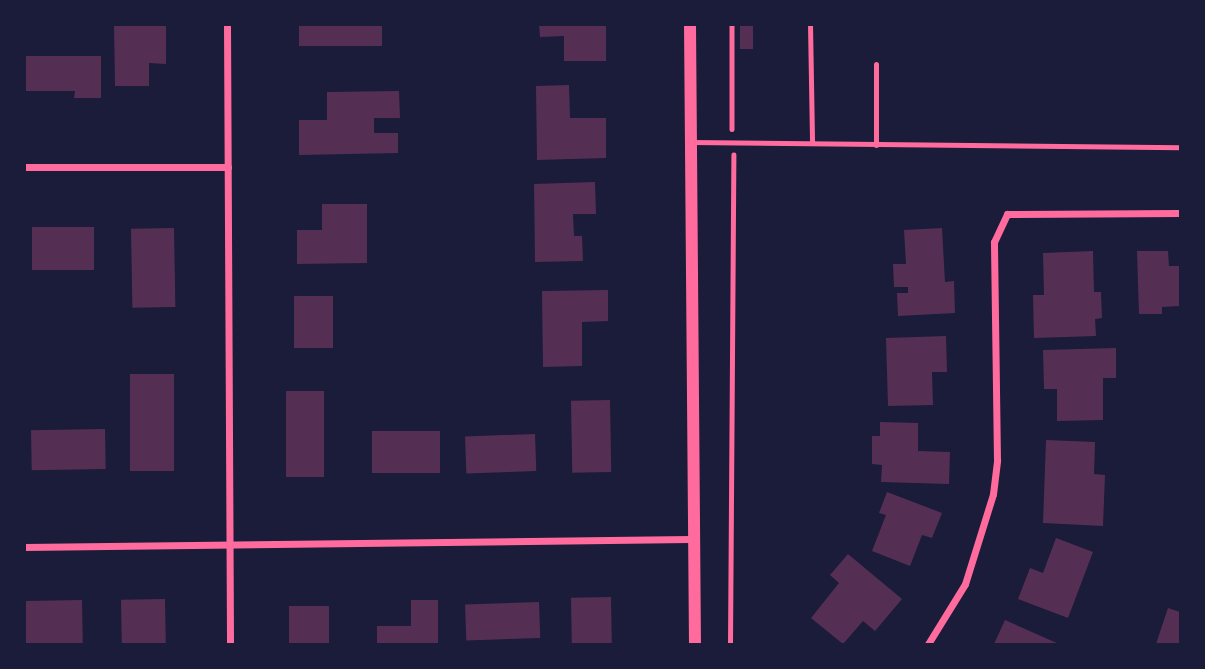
<!DOCTYPE html>
<html>
<head>
<meta charset="utf-8">
<style>
  body { margin:0 }
  #map { position:relative; width:1205px; height:669px; overflow:hidden; background:#1b1b3a; font-family:"Archivo Narrow",sans-serif }
  div>[style] { position:absolute }
  [style*='--x'] { left:calc(var(--x)*1px); top:calc(var(--y)*1px); width:calc(var(--w)*1px); rotate:calc(var(--a)*1deg) }
  .building>* { inset:0; background:#542f53; transform-origin:0 0 }
  .path>* { height:4.5px; margin:-2.25px; padding:0 2.25px; transform-origin:2.25px; border-radius:2.25px; background:#ff6b9d }
  .service>* { height:5px; margin:-2.5px; padding:0 2.5px; transform-origin:2.5px; border-radius:2.5px; background:#ff6b9d }
  .minor>* { height:7px; margin:-3.5px; padding:0 3.5px; transform-origin:3.5px; border-radius:3.5px; background:#ff6b9d }
  .tertiary>* { height:12px; margin:-6px; padding:0 6px; transform-origin:6px; border-radius:6px; background:#ff6b9d }
  span { translate:-50% -50%; white-space:nowrap; text-align:center; line-height:1.15; -webkit-text-stroke:5px #1b1b3a; paint-order:stroke }
  .frame { position:absolute; inset:0; border:26px solid #1b1b3a; pointer-events:none }
</style>
</head>
<body>
<div id="map">
  <div class="building">
    <i style="clip-path:polygon(114px 24px,166px 24px,166px 64px,149px 63px,149px 86px,115px 86px)"></i>
    <i style="left:299px;top:24px;width:83px;height:22px"></i>
    <i style="clip-path:polygon(539px 24px,606px 24px,606px 61px,564px 61px,564px 36px,540px 37px)"></i>
    <i style="left:740px;top:24px;width:13px;height:25px"></i>
    <i style="clip-path:polygon(26px 56px,101px 56px,101px 98px,74px 98px,75px 91px,26px 91px)"></i>
    <i style="clip-path:polygon(569px 85px,570px 118px,606px 118px,606px 158px,537px 160px,536px 86px)"></i>
    <i style="clip-path:polygon(399px 91px,400px 118px,374px 118px,374px 133px,398px 133px,398px 153px,299px 155px,299px 120px,327px 120px,327px 92px)"></i>
    <i style="clip-path:polygon(595px 182px,596px 214px,573px 214px,574px 236px,582px 236px,583px 261px,535px 262px,534px 184px)"></i>
    <i style="clip-path:polygon(322px 204px,367px 204px,367px 263px,297px 264px,297px 230px,322px 230px)"></i>
    <i style="left:94px;top:227px;width:43px;height:62px;rotate:90deg"></i>
    <i style="left:174px;top:228px;width:79px;height:43px;rotate:89deg"></i>
    <i style="clip-path:polygon(942px 228px,945px 282px,954px 281px,955px 313px,898px 316px,897px 293px,908px 293px,908px 287px,894px 287px,893px 264px,906px 264px,904px 230px)"></i>
    <i style="clip-path:polygon(1093px 251px,1094px 292px,1101px 292px,1102px 318px,1095px 319px,1096px 336px,1034px 338px,1033px 295px,1044px 295px,1043px 253px)"></i>
    <i style="clip-path:polygon(1137px 251px,1168px 251px,1169px 266px,1180px 266px,1180px 306px,1162px 307px,1162px 314px,1139px 314px)"></i>
    <i style="clip-path:polygon(608px 290px,608px 321px,582px 322px,582px 366px,543px 367px,542px 291px)"></i>
    <i style="left:294px;top:296px;width:39px;height:52px"></i>
    <i style="clip-path:polygon(946px 336px,947px 372px,932px 372px,933px 405px,888px 406px,886px 338px)"></i>
    <i style="clip-path:polygon(1116px 348px,1116px 378px,1103px 378px,1103px 420px,1057px 421px,1057px 389px,1044px 389px,1043px 350px)"></i>
    <i style="left:130px;top:374px;width:44px;height:97px"></i>
    <i style="left:286px;top:391px;width:38px;height:86px"></i>
    <i style="left:610px;top:400px;width:72px;height:39px;rotate:89deg"></i>
    <i style="clip-path:polygon(880px 422px,918px 423px,918px 451px,950px 452px,949px 484px,881px 482px,882px 465px,872px 464px,872px 436px,880px 436px)"></i>
    <i style="left:105px;top:429px;width:40px;height:74px;rotate:89deg"></i>
    <i style="left:440px;top:431px;width:42px;height:68px;rotate:90deg"></i>
    <i style="left:535px;top:434px;width:37px;height:70px;rotate:88deg"></i>
    <i style="clip-path:polygon(1046px 440px,1095px 442px,1094px 474px,1105px 475px,1103px 526px,1043px 523px)"></i>
    <i style="clip-path:polygon(887px 492px,942px 513px,932px 538px,922px 535px,910px 566px,872px 551px,886px 515px,879px 513px)"></i>
    <i style="clip-path:polygon(1056px 538px,1093px 552px,1068px 618px,1018px 599px,1030px 568px,1043px 573px)"></i>
    <i style="clip-path:polygon(848px 554px,902px 599px,875px 631px,863px 621px,843px 644px,811px 618px,839px 583px,830px 575px)"></i>
    <i style="left:611px;top:597px;width:47px;height:40px;rotate:89deg"></i>
    <i style="left:165px;top:599px;width:45px;height:44px;rotate:89deg"></i>
    <i style="left:82px;top:600px;width:44px;height:58px;rotate:89deg"></i>
    <i style="clip-path:polygon(411px 600px,438px 600px,438px 644px,377px 644px,377px 626px,411px 626px)"></i>
    <i style="left:539px;top:602px;width:36px;height:74px;rotate:88deg"></i>
    <i style="left:289px;top:606px;width:40px;height:38px"></i>
    <i style="clip-path:polygon(1168px 608px,1180px 612px,1180px 644px,1156px 644px)"></i>
    <i style="clip-path:polygon(1005px 620px,1059px 644px,994px 644px)"></i>
  </div>
  <div class="path">
    <i style="--x:732;--y:24;--w:105;--a:90"></i>
    <i style="--x:730;--y:644;--w:489;--a:-89.6"></i>
  </div>
  <div class="service">
    <i style="--x:810;--y:24;--w:119;--a:89"></i>
    <i style="--x:876;--y:64;--w:81;--a:90"></i>
    <i style="--x:690;--y:142;--w:490;--a:0.6"></i>
  </div>
  <div class="minor">
    <i style="--x:227;--y:24;--w:620;--a:89.72"></i>
    <i style="--x:24;--y:167;--w:204;--a:0"></i>
    <i style="--x:24;--y:547;--w:666;--a:-0.69"></i>
    <i style="--x:928;--y:644;--w:70;--a:-58.3"></i>
    <i style="--x:965;--y:584;--w:94;--a:-72.7"></i>
    <i style="--x:993;--y:494;--w:34;--a:-83"></i>
    <i style="--x:997;--y:460;--w:218;--a:-90.8"></i>
    <i style="--x:994;--y:242;--w:31;--a:-65"></i>
    <i style="--x:1007;--y:214;--w:173;--a:-0.3"></i>
  </div>
  <div class="tertiary">
    <i style="--x:690;--y:24;--w:620;--a:89.54"></i>
  </div>
  <div class="frame"></div>
</div>
</body>
</html>
